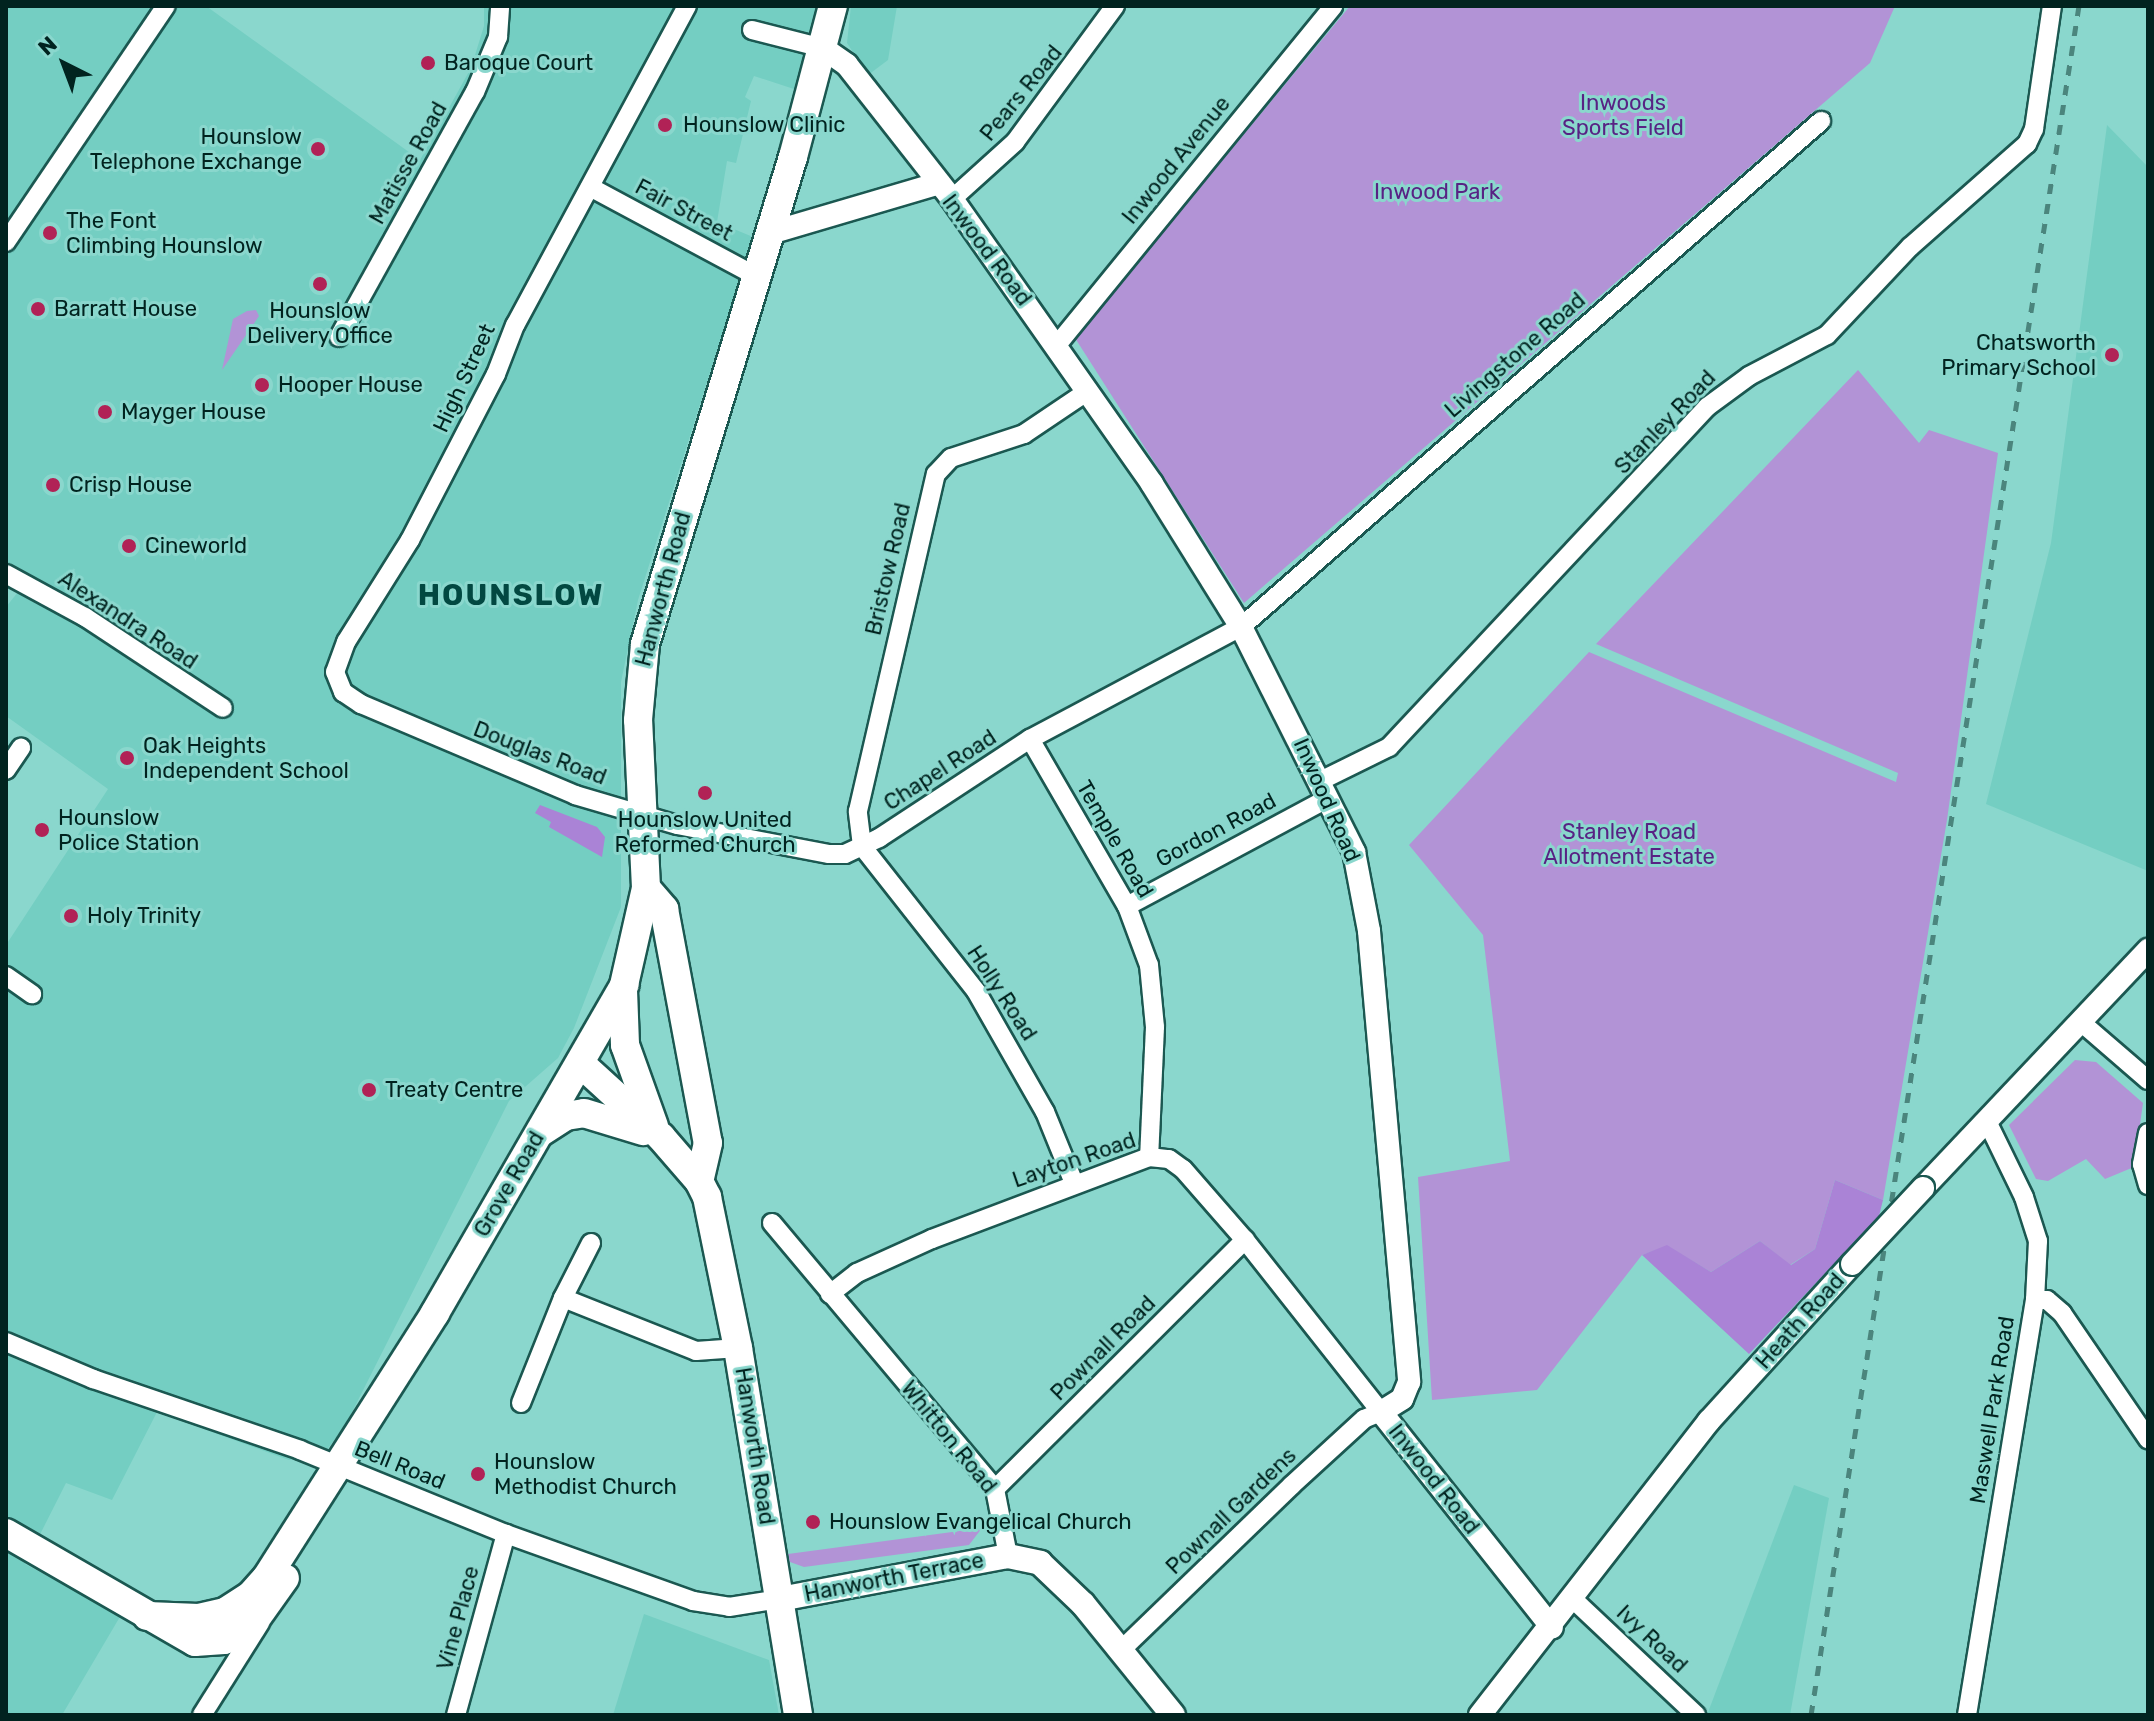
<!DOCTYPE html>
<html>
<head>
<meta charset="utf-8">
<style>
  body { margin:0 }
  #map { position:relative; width:2154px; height:1721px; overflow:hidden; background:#8ad7cd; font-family:Rubik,sans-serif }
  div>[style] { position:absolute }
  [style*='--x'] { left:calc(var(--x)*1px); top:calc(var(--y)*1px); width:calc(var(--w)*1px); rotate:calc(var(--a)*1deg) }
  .built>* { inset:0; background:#74cec2 }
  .green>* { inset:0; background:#b293d6 }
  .forest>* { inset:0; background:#aa83d6 }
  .roads { filter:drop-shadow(2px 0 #1b5851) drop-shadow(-2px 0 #1b5851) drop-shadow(0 2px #1b5851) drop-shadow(0 -2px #1b5851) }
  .minor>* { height:18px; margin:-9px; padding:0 9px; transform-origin:9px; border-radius:9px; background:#fff }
  .tertiary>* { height:22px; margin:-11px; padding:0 11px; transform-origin:11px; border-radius:11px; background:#fff }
  .secondary>* { height:24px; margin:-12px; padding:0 12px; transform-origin:12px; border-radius:12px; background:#fff }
  .primary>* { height:28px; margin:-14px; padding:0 14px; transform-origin:14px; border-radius:14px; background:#fff }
  .rail>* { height:5px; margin-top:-2.5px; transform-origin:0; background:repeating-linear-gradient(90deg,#4b857d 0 10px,transparent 0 20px) }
  .bridges { filter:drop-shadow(2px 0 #1b5851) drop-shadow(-2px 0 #1b5851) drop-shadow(0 2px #1b5851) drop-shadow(0 -2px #1b5851) }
  .tertiary-bridge>* { height:22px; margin:-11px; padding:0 11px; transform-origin:11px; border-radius:11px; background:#fff }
  .dots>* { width:22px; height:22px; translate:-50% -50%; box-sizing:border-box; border:4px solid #8ad7cd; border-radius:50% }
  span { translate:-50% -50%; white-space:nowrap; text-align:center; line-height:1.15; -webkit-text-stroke:6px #8ad7cd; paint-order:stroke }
  .poi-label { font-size:22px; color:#01231f }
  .left { translate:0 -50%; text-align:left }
  .right { translate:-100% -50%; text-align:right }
  .street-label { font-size:22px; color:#01231f }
  .park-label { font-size:22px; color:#582284 }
  .district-label { font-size:30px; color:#024841; font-weight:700; letter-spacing:2px }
  .frame { position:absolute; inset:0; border:8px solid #01231f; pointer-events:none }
  .north { position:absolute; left:24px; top:24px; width:80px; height:80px; -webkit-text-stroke:6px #8ad7cd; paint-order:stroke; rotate:318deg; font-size:22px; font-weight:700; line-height:32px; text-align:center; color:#01231f }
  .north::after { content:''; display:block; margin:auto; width:28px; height:36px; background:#01231f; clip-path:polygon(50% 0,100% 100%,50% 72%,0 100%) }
</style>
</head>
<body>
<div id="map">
  <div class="built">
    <i style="clip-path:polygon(6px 6px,206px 6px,420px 160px,471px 68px,484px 26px,484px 6px,817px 6px,797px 90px,754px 76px,745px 97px,751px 101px,736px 163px,727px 161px,717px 222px,753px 237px,638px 600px,621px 682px,621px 907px,574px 1028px,558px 1058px,509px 1101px,346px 1424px,326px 1451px,289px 1460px,157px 1412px,112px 1500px,66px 1483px,25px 1564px,121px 1615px,62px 1715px,6px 1715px,6px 945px,108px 789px,6px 716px,6px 607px,30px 577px,6px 566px)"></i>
    <i style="clip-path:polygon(851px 6px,897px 6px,888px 60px,868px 75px,847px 43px)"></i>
    <i style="clip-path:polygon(2107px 125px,2148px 167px,2148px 871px,1986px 804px,2051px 543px)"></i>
    <i style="clip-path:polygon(1794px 1485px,1829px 1498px,1790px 1715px,1707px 1715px)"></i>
    <i style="clip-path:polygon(644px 1614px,769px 1660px,779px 1715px,613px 1715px)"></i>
  </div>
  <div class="green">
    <i style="clip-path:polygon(1350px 6px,1895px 6px,1870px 63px,1244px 603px,1075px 338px)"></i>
    <i style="clip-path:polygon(247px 311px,256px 310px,259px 316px,222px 370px,233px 319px)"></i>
    <i style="clip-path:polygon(1858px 370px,1919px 443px,1929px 430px,1998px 453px,1947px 820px,1883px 1200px,1835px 1180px,1815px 1249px,1790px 1265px,1760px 1241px,1711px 1272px,1667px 1246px,1642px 1255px,1537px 1390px,1432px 1400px,1418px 1177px,1510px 1161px,1483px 935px,1409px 845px,1589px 652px,1896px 782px,1898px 773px,1596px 644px)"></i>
    <i style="clip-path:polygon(2075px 1060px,2096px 1062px,2143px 1103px,2134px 1167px,2105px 1179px,2086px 1159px,2048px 1181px,2036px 1179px,2009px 1125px)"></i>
    <i style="clip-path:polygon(982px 1528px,969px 1545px,804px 1567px,790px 1562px,788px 1554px)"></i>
  </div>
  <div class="forest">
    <i style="clip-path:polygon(540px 805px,597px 827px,605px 837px,602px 857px,549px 827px,551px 822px,535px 813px)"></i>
    <i style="clip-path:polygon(1835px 1180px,1883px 1200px,1879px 1216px,1749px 1354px,1642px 1255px,1667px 1245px,1711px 1272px,1760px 1241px,1791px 1265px,1815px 1249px)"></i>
  </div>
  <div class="roads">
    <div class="minor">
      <i style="--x:687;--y:6;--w:362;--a:118.3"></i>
      <i style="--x:515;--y:325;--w:53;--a:111.2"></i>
      <i style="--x:496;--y:374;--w:187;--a:117.4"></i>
      <i style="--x:410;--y:540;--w:120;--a:122.1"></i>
      <i style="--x:346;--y:642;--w:32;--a:110"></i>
      <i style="--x:335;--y:672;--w:22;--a:68"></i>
      <i style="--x:343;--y:692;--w:22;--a:34"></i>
      <i style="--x:361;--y:704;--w:233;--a:23"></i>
      <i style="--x:575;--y:795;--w:106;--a:16.4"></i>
      <i style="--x:677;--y:825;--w:155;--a:10.8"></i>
      <i style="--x:829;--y:854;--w:16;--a:0"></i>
      <i style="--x:845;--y:854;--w:38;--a:-25"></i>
      <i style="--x:879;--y:838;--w:181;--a:-33.3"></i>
      <i style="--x:1030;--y:739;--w:239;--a:-28"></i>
      <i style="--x:1241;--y:627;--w:770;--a:-41.1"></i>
      <i style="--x:752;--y:30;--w:73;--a:14.2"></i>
      <i style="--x:590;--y:187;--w:188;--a:28.2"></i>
      <i style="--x:952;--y:199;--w:85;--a:-42.1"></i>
      <i style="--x:1015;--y:142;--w:169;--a:-53.7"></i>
      <i style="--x:6;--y:242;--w:285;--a:-55.9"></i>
      <i style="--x:339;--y:337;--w:280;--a:-61"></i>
      <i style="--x:475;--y:92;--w:60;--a:-67.3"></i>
      <i style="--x:498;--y:37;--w:31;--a:-86"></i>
      <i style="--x:1057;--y:345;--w:437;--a:-50.8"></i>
      <i style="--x:6;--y:574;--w:90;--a:28.6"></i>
      <i style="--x:85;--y:617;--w:165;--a:33.4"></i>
      <i style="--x:1030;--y:739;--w:193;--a:59.9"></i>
      <i style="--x:1127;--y:906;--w:63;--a:69.6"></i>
      <i style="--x:1149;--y:965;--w:62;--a:84.5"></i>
      <i style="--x:1155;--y:1027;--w:130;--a:92.6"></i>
      <i style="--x:6;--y:770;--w:27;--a:-56"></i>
      <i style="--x:1320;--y:781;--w:77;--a:-26.2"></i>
      <i style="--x:1389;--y:747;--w:466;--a:-46.9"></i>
      <i style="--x:1707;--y:407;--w:52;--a:-36.4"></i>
      <i style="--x:1749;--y:376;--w:88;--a:-27.7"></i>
      <i style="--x:1827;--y:335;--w:121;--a:-46.7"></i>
      <i style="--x:1910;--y:247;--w:156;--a:-41.4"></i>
      <i style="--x:2027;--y:144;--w:17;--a:-65"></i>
      <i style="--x:2034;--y:129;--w:124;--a:-81.7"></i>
      <i style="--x:1127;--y:906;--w:228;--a:-28.2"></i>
      <i style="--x:6;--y:976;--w:32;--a:35"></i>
      <i style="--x:2082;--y:1023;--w:87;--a:40.8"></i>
      <i style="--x:2148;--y:1133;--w:32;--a:101"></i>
      <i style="--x:2142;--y:1164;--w:22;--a:74"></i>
      <i style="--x:1074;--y:1183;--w:77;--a:-112.2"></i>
      <i style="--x:1045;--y:1112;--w:139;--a:-119.7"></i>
      <i style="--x:976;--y:991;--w:184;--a:-128.2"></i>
      <i style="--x:862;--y:846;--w:35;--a:-97"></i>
      <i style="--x:858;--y:811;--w:346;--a:-77"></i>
      <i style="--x:936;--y:474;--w:22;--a:-47"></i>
      <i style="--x:951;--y:458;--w:77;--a:-18.2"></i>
      <i style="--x:1024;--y:434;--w:77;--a:-33.9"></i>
      <i style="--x:772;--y:1223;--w:347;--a:50"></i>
      <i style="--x:995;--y:1489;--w:68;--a:79"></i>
      <i style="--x:591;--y:1243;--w:62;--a:117"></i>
      <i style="--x:563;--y:1298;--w:143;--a:21.7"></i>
      <i style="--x:696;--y:1351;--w:42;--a:-4.1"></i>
      <i style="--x:830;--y:1294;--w:34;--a:-38"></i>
      <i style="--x:857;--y:1273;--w:82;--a:-24.4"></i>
      <i style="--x:932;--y:1239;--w:232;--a:-20.7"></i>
      <i style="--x:1149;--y:1157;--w:20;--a:6"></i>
      <i style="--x:1169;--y:1159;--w:17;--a:36"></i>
      <i style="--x:1183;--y:1169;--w:94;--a:48.9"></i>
      <i style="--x:1245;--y:1240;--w:219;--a:51.7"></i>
      <i style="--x:1381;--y:1412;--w:18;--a:158"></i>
      <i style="--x:1364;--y:1419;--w:99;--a:137.5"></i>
      <i style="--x:1291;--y:1486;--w:239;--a:136"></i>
      <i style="--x:2035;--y:1300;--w:12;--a:0"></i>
      <i style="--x:2047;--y:1300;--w:20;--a:41"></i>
      <i style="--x:2062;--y:1313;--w:153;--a:55.7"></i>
      <i style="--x:6;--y:1342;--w:95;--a:23"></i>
      <i style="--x:93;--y:1379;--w:219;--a:18.9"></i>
      <i style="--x:300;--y:1450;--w:222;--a:22.2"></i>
      <i style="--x:506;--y:1534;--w:199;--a:19.7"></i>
      <i style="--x:693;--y:1601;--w:36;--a:9"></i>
      <i style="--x:729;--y:1607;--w:52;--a:-8.9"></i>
      <i style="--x:521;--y:1403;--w:113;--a:-68.2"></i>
      <i style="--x:995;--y:1489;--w:353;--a:-44.9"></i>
      <i style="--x:1574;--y:1600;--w:168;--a:43.3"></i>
      <i style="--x:202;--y:1715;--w:109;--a:-57.8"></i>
      <i style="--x:456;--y:1715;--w:188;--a:-74.6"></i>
      <i style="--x:1967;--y:1715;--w:421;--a:-80.7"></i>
      <i style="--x:2035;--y:1300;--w:59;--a:-87.1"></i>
      <i style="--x:2038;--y:1241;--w:46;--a:-107.7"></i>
      <i style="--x:2024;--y:1197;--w:85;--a:-116"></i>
    </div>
    <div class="tertiary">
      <i style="--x:823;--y:48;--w:29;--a:35"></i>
      <i style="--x:847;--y:65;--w:170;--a:51.9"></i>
      <i style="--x:952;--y:199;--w:348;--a:54.9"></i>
      <i style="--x:1152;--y:484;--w:168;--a:58.1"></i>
      <i style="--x:1241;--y:627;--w:252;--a:63.3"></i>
      <i style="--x:1354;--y:852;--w:80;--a:79.2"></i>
      <i style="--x:1369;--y:931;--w:453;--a:84.9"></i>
      <i style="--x:1409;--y:1382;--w:18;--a:112"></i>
      <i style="--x:1402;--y:1399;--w:25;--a:148"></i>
      <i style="--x:1381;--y:1412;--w:275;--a:51.6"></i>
      <i style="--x:770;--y:233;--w:174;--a:-16.4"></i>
      <i style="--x:1923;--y:1188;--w:328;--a:-46.6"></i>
      <i style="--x:1480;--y:1715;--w:373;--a:-52.1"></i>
      <i style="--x:1709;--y:1421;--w:212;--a:-47.7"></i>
    </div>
    <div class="secondary">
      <i style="--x:780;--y:1599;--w:232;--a:-10.7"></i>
      <i style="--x:1008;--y:1556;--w:33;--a:12"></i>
      <i style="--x:1040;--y:1563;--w:59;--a:43.6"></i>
      <i style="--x:1083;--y:1604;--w:143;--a:51"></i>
    </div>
    <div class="primary">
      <i style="--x:646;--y:888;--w:28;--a:49"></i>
      <i style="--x:664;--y:909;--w:238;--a:79.4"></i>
      <i style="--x:708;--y:1143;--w:39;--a:103"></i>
      <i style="--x:623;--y:990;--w:55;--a:87.9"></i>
      <i style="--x:625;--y:1045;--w:86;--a:70.3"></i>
      <i style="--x:580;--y:1063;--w:110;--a:42.4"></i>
      <i style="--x:661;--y:1137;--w:58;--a:49.2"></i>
      <i style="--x:699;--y:1181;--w:18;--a:63"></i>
      <i style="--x:707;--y:1197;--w:154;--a:78.4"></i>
      <i style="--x:738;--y:1348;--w:372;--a:80.7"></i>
      <i style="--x:541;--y:1132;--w:30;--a:-33"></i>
      <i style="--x:566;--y:1116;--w:18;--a:-9"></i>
      <i style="--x:584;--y:1113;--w:62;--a:17"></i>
      <i style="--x:6;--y:1533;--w:218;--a:30"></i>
      <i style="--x:195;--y:1642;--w:29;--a:-4"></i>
      <i style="--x:224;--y:1640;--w:29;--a:-27"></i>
      <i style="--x:250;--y:1627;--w:60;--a:-54.5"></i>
      <i style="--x:147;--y:1616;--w:52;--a:2.2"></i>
      <i style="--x:199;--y:1618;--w:27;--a:-13"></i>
      <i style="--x:225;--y:1612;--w:30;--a:-33"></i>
      <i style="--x:250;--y:1596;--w:25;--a:-48"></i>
      <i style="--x:267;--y:1577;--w:313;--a:-57.5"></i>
      <i style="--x:435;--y:1313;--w:379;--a:-60"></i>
      <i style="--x:624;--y:985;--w:99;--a:-77.2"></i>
      <i style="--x:646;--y:888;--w:168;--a:-92.7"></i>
      <i style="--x:638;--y:720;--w:76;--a:-84.7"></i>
      <i style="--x:645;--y:644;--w:509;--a:-73.1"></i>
      <i style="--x:793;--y:157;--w:156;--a:-75.2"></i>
    </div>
  </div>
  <div class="rail">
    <i style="--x:1811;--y:1715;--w:1730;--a:-81.09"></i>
  </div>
  <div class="bridges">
    <div class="tertiary-bridge">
      <i style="--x:1852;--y:1264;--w:104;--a:-46.9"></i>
    </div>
  </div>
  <div class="dots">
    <i style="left:428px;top:63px;background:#b12256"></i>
    <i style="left:665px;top:125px;background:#b12256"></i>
    <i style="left:318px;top:149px;background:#b12256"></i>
    <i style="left:50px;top:233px;background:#b12256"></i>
    <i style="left:320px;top:284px;background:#b12256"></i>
    <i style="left:38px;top:309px;background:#b12256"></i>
    <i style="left:2112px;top:355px;background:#b12256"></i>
    <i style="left:262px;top:385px;background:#b12256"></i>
    <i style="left:105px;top:412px;background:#b12256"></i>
    <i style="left:53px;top:485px;background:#b12256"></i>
    <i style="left:129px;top:546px;background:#b12256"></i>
    <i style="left:127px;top:758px;background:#b12256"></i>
    <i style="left:705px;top:793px;background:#b12256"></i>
    <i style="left:42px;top:830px;background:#b12256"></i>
    <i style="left:71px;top:916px;background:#b12256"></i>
    <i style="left:369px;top:1090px;background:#b12256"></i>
    <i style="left:478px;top:1474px;background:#b12256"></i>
    <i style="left:813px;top:1522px;background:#b12256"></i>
  </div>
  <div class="poi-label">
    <span class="left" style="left:444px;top:63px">Baroque Court</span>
    <span class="left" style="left:683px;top:125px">Hounslow Clinic</span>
    <span class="right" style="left:302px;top:149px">Hounslow<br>Telephone Exchange</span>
    <span class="left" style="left:66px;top:233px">The Font<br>Climbing Hounslow</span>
    <span class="left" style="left:54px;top:309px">Barratt House</span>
    <span style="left:320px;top:323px">Hounslow<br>Delivery Office</span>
    <span class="right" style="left:2096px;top:355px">Chatsworth<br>Primary School</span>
    <span class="left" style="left:278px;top:385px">Hooper House</span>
    <span class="left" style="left:121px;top:412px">Mayger House</span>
    <span class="left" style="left:69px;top:485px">Crisp House</span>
    <span class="left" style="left:145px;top:546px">Cineworld</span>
    <span class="left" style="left:143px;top:758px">Oak Heights<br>Independent School</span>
    <span class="left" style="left:58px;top:830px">Hounslow<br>Police Station</span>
    <span style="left:705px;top:832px">Hounslow United<br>Reformed Church</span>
    <span class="left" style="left:87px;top:916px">Holy Trinity</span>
    <span class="left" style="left:385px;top:1090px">Treaty Centre</span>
    <span class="left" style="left:494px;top:1474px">Hounslow<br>Methodist Church</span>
    <span class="left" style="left:829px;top:1522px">Hounslow Evangelical Church</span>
  </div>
  <div class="street-label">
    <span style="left:1021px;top:93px;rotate:-51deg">Pears Road</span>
    <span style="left:1176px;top:160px;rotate:-51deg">Inwood Avenue</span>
    <span style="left:408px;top:163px;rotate:-61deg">Matisse Road</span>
    <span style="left:684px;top:210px;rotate:28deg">Fair Street</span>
    <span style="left:987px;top:250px;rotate:53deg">Inwood Road</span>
    <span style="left:1515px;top:355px;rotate:-41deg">Livingstone Road</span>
    <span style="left:464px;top:378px;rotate:-65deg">High Street</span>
    <span style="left:1665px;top:422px;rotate:-46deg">Stanley Road</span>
    <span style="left:888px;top:569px;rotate:-77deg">Bristow Road</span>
    <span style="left:663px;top:589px;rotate:-75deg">Hanworth Road</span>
    <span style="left:128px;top:620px;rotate:33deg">Alexandra Road</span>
    <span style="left:540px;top:753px;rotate:21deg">Douglas Road</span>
    <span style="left:940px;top:770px;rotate:-33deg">Chapel Road</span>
    <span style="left:1327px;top:800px;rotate:66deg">Inwood Road</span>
    <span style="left:1216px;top:830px;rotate:-28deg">Gordon Road</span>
    <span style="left:1115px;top:839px;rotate:60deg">Temple Road</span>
    <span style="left:1002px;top:993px;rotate:57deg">Holly Road</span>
    <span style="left:1074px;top:1160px;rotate:-19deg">Layton Road</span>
    <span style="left:509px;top:1184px;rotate:-60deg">Grove Road</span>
    <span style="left:1800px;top:1321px;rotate:-48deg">Heath Road</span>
    <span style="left:1103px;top:1348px;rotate:-45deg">Pownall Road</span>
    <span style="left:1992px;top:1410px;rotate:-81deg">Maswell Park Road</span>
    <span style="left:949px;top:1437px;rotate:51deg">Whitton Road</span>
    <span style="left:755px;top:1446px;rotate:81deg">Hanworth Road</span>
    <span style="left:400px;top:1465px;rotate:22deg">Bell Road</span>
    <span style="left:1434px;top:1479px;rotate:52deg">Inwood Road</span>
    <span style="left:1231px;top:1511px;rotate:-44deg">Pownall Gardens</span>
    <span style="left:894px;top:1577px;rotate:-11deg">Hanworth Terrace</span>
    <span style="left:458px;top:1618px;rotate:-75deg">Vine Place</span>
    <span style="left:1652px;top:1639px;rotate:43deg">Ivy Road</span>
  </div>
  <div class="park-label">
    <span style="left:1623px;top:115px">Inwoods<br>Sports Field</span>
    <span style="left:1437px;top:192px">Inwood Park</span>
    <span style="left:1629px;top:844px">Stanley Road<br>Allotment Estate</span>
  </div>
  <div class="district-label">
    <span style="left:511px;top:595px">HOUNSLOW</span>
  </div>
  <div class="frame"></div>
  <div class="north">N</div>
</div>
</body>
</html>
